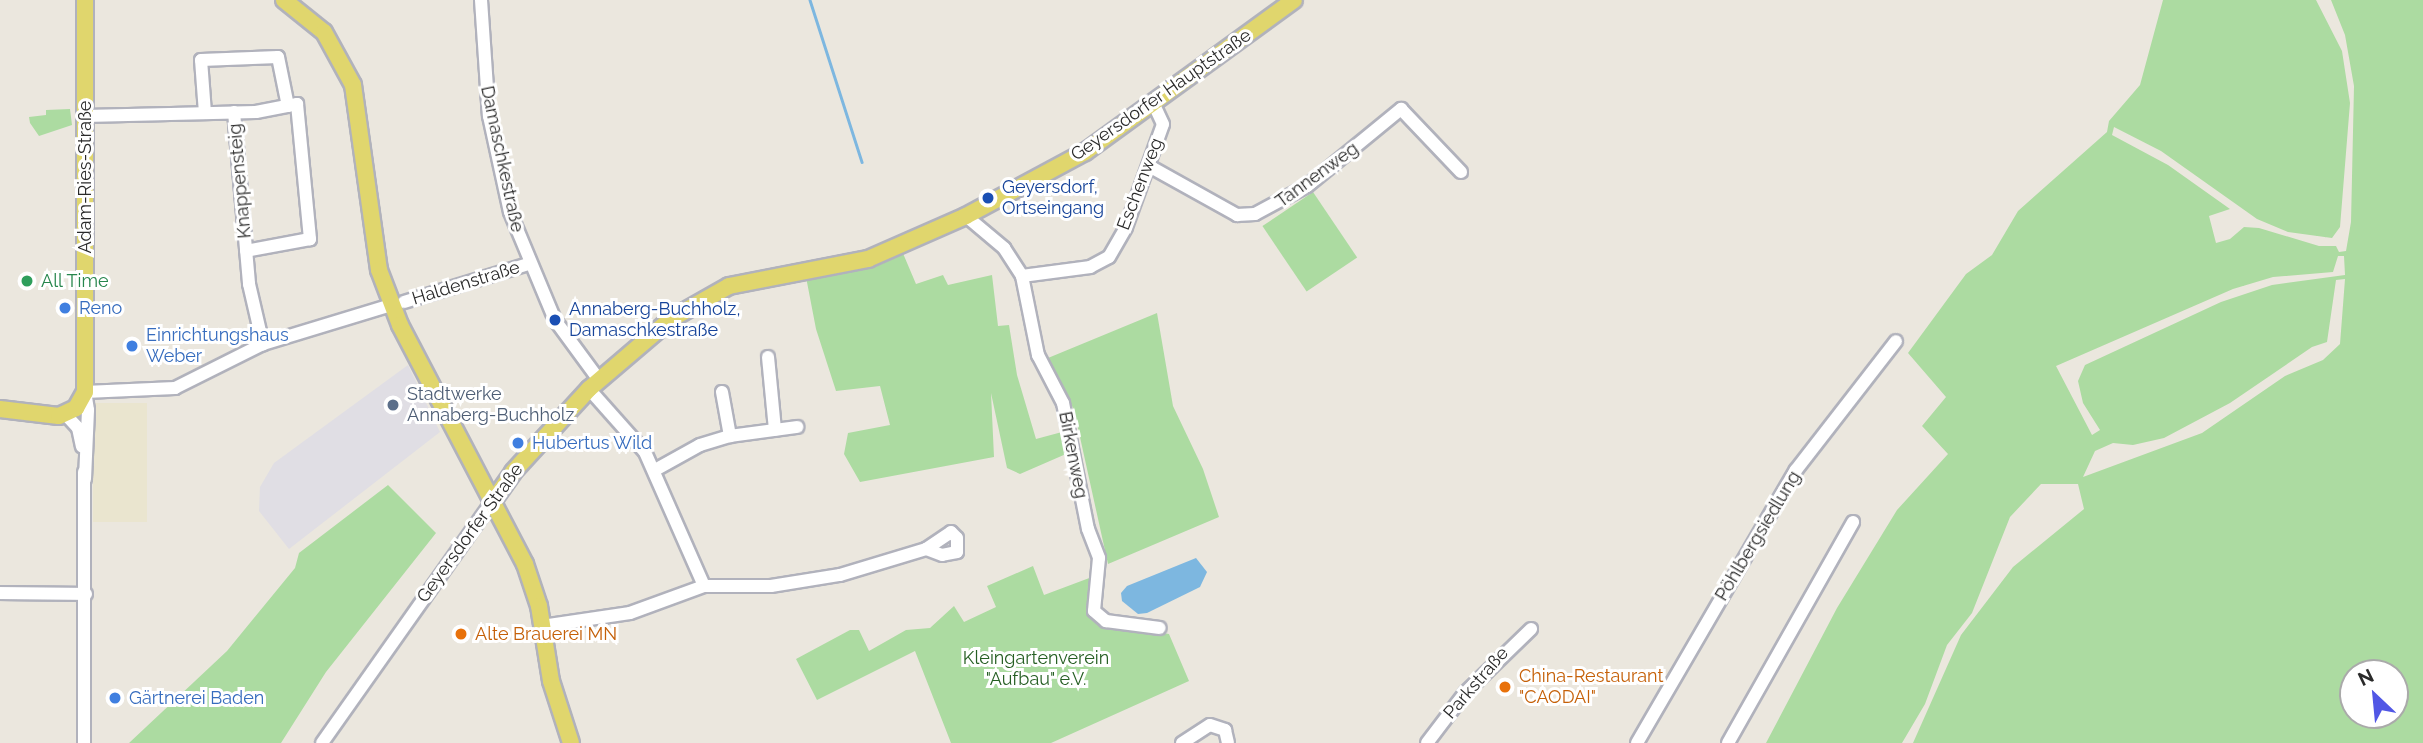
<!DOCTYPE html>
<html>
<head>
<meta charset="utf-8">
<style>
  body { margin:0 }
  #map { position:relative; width:2423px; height:743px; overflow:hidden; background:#ebe7de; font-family:Raleway,sans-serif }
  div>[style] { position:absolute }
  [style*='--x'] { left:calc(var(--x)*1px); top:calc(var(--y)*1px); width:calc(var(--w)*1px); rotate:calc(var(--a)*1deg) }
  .industrial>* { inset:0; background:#e0dee4 }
  .education>* { inset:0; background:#eae5cf; transform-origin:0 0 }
  .green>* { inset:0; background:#acdba1; transform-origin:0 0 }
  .water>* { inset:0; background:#7db7e0 }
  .stream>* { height:2.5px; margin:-1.25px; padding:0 1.25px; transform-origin:1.25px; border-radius:1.25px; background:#7db7e0 }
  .roads { filter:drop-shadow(2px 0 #b1b2bc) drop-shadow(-2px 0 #b1b2bc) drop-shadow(0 2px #b1b2bc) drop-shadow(0 -2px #b1b2bc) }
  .minor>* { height:12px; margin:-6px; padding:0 6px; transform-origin:6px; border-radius:6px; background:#fff }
  .major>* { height:16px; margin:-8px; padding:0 8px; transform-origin:8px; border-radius:8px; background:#e0d66d }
  .dots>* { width:19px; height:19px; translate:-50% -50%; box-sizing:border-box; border:4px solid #fff; border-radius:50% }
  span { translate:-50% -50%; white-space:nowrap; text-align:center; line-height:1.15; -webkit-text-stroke:6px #fff; paint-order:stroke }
  .street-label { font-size:18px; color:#2a2a2a }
  .transit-label { font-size:18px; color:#164399 }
  .left { translate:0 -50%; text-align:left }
  .leisure-label { font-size:18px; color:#27864d }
  .shop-label { font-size:18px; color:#366cbe }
  .service-label { font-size:18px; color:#4e5e75 }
  .food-label { font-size:18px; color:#c56008 }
  .park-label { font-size:18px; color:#265f23 }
  .north { position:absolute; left:2339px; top:659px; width:70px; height:70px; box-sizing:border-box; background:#fff; border:2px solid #aaa; border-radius:50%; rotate:334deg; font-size:19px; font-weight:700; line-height:28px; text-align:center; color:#2a2a2a }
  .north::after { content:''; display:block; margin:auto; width:24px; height:32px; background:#5157e5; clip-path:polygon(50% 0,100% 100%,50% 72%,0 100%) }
</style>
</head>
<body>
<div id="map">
  <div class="industrial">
    <i style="clip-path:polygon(408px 365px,440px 432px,289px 549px,259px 511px,260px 487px,274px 463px)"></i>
  </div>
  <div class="education">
    <i style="left:147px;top:403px;width:119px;height:54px;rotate:90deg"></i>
  </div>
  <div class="green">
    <i style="clip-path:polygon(evenodd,2163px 0,2316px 0,2342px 51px,2350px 103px,2340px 227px,2332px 238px,2288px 232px,2257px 219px,2161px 151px,2114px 127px,2112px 135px,2168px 165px,2230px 209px,2209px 216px,2216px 243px,2230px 239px,2244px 227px,2259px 228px,2319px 246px,2336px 246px,2339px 252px,2346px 251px,2351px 222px,2354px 86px,2345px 35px,2331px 0,2423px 0,2423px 743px,1913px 743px,1961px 635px,2013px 567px,2084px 509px,2078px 484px,2041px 484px,2010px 517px,1972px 613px,1947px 645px,1925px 704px,1902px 743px,1766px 743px,1837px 608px,1897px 510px,1948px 454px,1922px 426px,1946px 397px,1908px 353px,1966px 274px,1992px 255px,2018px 211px,2107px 132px,2109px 121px,2140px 85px,2163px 0,2338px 256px,2344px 256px,2345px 275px,2272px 285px,2221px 302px,2085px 365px,2078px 381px,2083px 403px,2100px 430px,2092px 435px,2056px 366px,2233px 289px,2273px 277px,2333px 272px,2338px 256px,2163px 0,2345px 279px,2340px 344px,2323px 360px,2285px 376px,2202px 433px,2083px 477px,2095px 451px,2113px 443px,2133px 445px,2164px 438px,2230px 403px,2312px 347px,2327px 342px,2336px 280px,2345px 279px,2163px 0,2353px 673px,2395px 673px,2395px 715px,2353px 715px,2353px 673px)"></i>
    <i style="clip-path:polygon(70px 109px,72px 125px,39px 136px,30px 123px,29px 117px,46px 115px,46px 110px)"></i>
    <i style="left:1313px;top:192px;width:79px;height:61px;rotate:56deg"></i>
    <i style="clip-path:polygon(902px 251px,916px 284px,943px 275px,948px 285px,992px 275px,998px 326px,1009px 325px,1017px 375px,1036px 439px,1062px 432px,1066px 454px,1020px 474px,1007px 468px,991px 393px,994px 457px,860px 482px,844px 454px,848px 433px,890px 425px,880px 386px,836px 391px,816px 329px,806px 277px)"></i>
    <i style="clip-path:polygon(1157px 313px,1173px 406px,1203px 469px,1219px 517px,1108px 564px,1074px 410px,1048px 358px)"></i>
    <i style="clip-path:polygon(388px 485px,436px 533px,326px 672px,281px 743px,129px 743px,227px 651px,295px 568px,299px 553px)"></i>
    <i style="clip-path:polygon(1033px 566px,1044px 595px,1092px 577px,1090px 603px,1106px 624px,1169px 634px,1189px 681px,1051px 743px,951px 743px,915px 651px,817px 700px,796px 659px,850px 630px,859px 630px,869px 651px,906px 630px,930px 628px,954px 606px,964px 622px,996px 607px,987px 586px)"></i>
  </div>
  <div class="water">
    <i style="clip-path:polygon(1196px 558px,1207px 572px,1200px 587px,1147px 613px,1138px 614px,1122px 601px,1121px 593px,1127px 586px)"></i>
  </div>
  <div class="stream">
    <i style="--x:810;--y:0;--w:170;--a:72.2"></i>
  </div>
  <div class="roads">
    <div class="minor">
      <i style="--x:481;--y:0;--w:116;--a:86.1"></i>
      <i style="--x:489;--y:116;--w:98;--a:77.7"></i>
      <i style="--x:510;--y:212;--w:117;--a:67.4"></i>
      <i style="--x:555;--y:320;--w:74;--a:53.7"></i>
      <i style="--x:234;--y:112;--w:173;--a:85"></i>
      <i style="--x:249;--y:284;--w:62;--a:76.9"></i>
      <i style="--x:205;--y:113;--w:53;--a:-94.3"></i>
      <i style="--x:201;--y:60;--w:77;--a:-2.2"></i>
      <i style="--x:278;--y:57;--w:50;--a:78.5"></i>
      <i style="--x:85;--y:116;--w:171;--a:-1.3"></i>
      <i style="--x:256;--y:112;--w:42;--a:-11"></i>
      <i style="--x:297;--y:104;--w:136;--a:84.5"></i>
      <i style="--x:310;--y:239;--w:65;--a:169.4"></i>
      <i style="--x:1149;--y:166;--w:101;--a:29.1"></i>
      <i style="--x:1237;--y:215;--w:18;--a:-3"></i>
      <i style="--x:1255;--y:214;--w:59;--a:-28.3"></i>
      <i style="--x:1307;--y:186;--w:122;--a:-39.3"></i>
      <i style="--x:1401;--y:109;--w:87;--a:46.4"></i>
      <i style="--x:966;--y:216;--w:50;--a:40.1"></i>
      <i style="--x:1004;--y:248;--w:33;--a:57"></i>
      <i style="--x:1022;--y:276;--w:81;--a:78.6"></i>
      <i style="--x:1038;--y:355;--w:54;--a:62.5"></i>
      <i style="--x:1063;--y:403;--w:128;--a:78.8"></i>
      <i style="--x:1088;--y:529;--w:31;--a:69"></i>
      <i style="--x:1099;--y:558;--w:53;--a:95.4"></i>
      <i style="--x:1094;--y:611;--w:16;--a:40"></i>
      <i style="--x:1106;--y:621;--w:54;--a:7.4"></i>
      <i style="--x:1022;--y:276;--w:69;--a:-7.5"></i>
      <i style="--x:1090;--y:267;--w:21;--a:-28"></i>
      <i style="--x:1109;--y:257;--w:34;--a:-60"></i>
      <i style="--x:1126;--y:227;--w:109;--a:-70.2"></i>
      <i style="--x:1163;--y:124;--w:21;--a:-115"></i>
      <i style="--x:404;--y:302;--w:130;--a:-17"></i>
      <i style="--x:768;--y:357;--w:73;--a:84.5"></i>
      <i style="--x:589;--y:389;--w:84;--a:48.4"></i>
      <i style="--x:645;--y:452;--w:146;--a:66.2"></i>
      <i style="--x:722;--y:392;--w:45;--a:79.7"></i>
      <i style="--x:65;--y:414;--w:19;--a:47"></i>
      <i style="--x:78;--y:428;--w:19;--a:78"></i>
      <i style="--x:655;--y:470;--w:51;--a:-29.1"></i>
      <i style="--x:700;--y:445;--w:31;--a:-17"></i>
      <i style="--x:730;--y:436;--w:68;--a:-7.7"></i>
      <i style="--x:84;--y:472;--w:271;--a:90"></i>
      <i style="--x:85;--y:479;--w:69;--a:-87.5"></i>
      <i style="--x:88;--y:410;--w:18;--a:-99"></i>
      <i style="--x:85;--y:392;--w:90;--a:-2.5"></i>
      <i style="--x:175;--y:388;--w:98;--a:-26.6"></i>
      <i style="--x:263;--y:344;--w:134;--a:-16.9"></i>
      <i style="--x:0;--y:593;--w:86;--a:0.7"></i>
      <i style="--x:542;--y:626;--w:89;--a:-8.4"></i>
      <i style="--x:630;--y:613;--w:79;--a:-20"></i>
      <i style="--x:704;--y:586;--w:67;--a:0"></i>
      <i style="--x:771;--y:586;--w:70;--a:-9.1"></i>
      <i style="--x:840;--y:575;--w:90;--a:-16.8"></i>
      <i style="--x:926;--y:549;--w:30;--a:-34"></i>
      <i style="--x:951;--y:532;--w:8;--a:45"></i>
      <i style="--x:957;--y:538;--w:14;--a:90"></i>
      <i style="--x:957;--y:552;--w:15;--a:169"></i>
      <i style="--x:942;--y:555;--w:17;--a:-159"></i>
      <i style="--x:322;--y:743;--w:296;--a:-54.8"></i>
      <i style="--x:1182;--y:743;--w:33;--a:-33"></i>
      <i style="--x:1210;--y:725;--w:16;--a:18"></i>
      <i style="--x:1225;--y:730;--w:13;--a:77"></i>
      <i style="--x:1427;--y:743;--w:63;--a:-52.8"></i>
      <i style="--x:1465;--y:693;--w:92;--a:-44.1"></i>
      <i style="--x:1637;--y:743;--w:316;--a:-59.8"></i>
      <i style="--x:1796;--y:470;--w:163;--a:-52.2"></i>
      <i style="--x:1728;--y:743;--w:254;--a:-60.5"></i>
    </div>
    <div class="major">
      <i style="--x:284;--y:0;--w:51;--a:38.7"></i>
      <i style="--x:324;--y:32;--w:60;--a:61.3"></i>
      <i style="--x:353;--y:85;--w:187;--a:82"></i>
      <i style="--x:379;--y:270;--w:59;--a:69.1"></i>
      <i style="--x:400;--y:325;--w:270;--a:62.4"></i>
      <i style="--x:525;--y:564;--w:44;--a:71.6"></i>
      <i style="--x:539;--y:606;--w:76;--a:80.9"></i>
      <i style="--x:551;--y:681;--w:65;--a:72.1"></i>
      <i style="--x:0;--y:409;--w:59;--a:6.8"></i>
      <i style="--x:59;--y:416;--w:19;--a:-25"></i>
      <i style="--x:76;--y:408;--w:18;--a:-61"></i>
      <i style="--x:85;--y:392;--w:392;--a:-90"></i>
      <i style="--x:493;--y:501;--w:35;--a:-55"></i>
      <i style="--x:513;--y:472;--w:113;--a:-47.5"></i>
      <i style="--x:589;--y:389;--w:108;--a:-40.5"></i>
      <i style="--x:671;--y:319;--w:67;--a:-29.6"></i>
      <i style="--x:729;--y:286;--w:142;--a:-11"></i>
      <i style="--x:868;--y:259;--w:107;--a:-23.7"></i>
      <i style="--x:966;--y:216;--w:135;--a:-28.3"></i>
      <i style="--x:1085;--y:152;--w:258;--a:-36"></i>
    </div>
  </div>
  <div class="dots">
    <i style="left:988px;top:198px;background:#1a4fb4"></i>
    <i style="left:27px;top:281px;background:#2e9e5b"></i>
    <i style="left:65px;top:308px;background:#3f7fe0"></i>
    <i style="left:555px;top:320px;background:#1a4fb4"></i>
    <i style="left:132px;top:346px;background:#3f7fe0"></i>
    <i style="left:393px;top:405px;background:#5c6f8a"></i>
    <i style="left:518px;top:443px;background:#3f7fe0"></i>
    <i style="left:461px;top:634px;background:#e8710a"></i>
    <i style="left:1505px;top:687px;background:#e8710a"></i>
    <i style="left:115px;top:698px;background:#3f7fe0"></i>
  </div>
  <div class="street-label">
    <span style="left:1161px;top:95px;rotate:-35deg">Geyersdorfer Hauptstraße</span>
    <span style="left:502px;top:159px;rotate:78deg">Damaschkestraße</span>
    <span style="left:1317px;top:175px;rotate:-36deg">Tannenweg</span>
    <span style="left:85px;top:177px;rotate:-90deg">Adam-Ries-Straße</span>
    <span style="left:240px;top:181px;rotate:-95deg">Knappensteig</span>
    <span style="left:1140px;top:184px;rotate:-69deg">Eschenweg</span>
    <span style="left:466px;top:283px;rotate:-17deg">Haldenstraße</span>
    <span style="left:1073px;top:455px;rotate:79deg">Birkenweg</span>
    <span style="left:470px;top:533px;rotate:-54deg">Geyersdorfer Straße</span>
    <span style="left:1758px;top:536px;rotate:-59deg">Pöhlbergsiedlung</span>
    <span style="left:1476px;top:683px;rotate:-49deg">Parkstraße</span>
  </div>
  <div class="transit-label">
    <span class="left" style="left:1002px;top:198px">Geyersdorf,<br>Ortseingang</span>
    <span class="left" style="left:569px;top:320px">Annaberg-Buchholz,<br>Damaschkestraße</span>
  </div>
  <div class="leisure-label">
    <span class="left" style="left:41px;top:281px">All Time</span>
  </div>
  <div class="shop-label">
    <span class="left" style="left:79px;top:308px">Reno</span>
    <span class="left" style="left:146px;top:346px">Einrichtungshaus<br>Weber</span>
    <span class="left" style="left:532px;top:443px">Hubertus Wild</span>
    <span class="left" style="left:129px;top:698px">Gärtnerei Baden</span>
  </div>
  <div class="service-label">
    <span class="left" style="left:407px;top:405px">Stadtwerke<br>Annaberg-Buchholz</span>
  </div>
  <div class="food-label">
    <span class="left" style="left:475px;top:634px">Alte Brauerei MN</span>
    <span class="left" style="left:1519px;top:687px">China-Restaurant<br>"CAODAI"</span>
  </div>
  <div class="park-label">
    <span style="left:1036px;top:669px">Kleingartenverein<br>"Aufbau" e.V.</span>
  </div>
  <div class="north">N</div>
</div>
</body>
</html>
